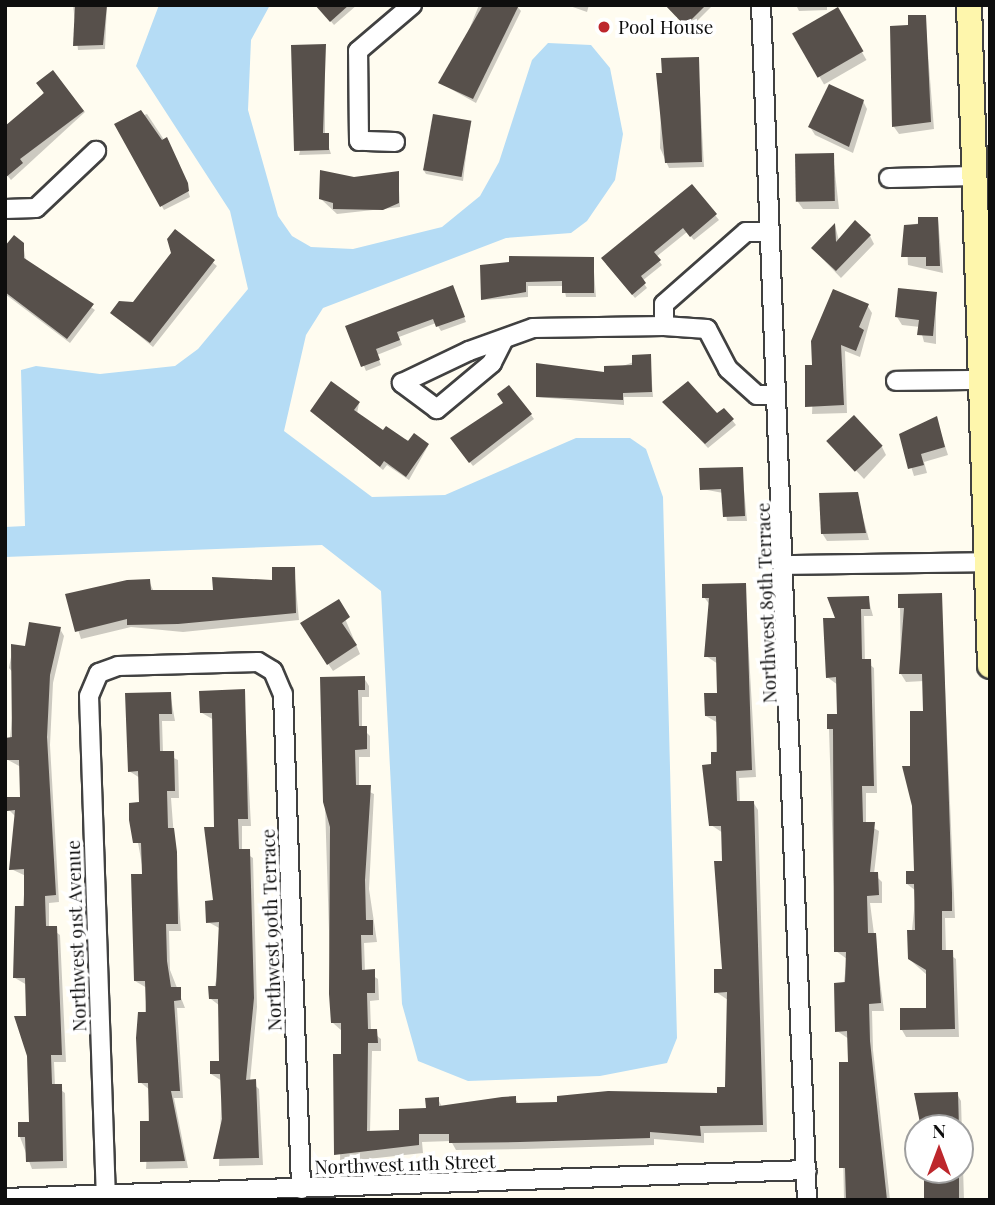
<!DOCTYPE html>
<html>
<head>
<meta charset="utf-8">
<style>
  body { margin:0 }
  #map { position:relative; width:995px; height:1205px; overflow:hidden; background:#fffcf0; font-family:"Playfair Display",serif }
  div>[style] { position:absolute }
  [style*='--x'] { left:calc(var(--x)*1px); top:calc(var(--y)*1px); width:calc(var(--w)*1px); rotate:calc(var(--a)*1deg) }
  .water>* { inset:0; background:#b5dcf5 }
  .shadow>* { inset:0; background:#0003; transform-origin:0 0 }
  .building>* { inset:0; background:#57504b; transform-origin:0 0 }
  .roads { filter:drop-shadow(2px 0 #414141) drop-shadow(-2px 0 #414141) drop-shadow(0 2px #414141) drop-shadow(0 -2px #414141) }
  .street>* { height:18px; margin:-9px; padding:0 9px; transform-origin:9px; border-radius:9px; background:#fff }
  .secondary>* { height:24px; margin:-12px; padding:0 12px; transform-origin:12px; border-radius:12px; background:#fef6ac }
  .dots>* { width:19px; height:19px; translate:-50% -50%; box-sizing:border-box; border:4px solid #fff; border-radius:50% }
  span { translate:-50% -50%; white-space:nowrap; text-align:center; line-height:1.15; -webkit-text-stroke:7px #fff; paint-order:stroke }
  .poi-label { font-size:19px; color:#0e0e0e }
  .left { translate:0 -50%; text-align:left }
  .street-label { font-size:19px; color:#0e0e0e }
  .frame { position:absolute; inset:0; border:7px solid #0e0e0e; pointer-events:none }
  .north { position:absolute; left:904px; top:1114px; width:70px; height:70px; box-sizing:border-box; background:#fff; border:2px solid #9f9f9f; border-radius:50%; rotate:0deg; font-size:19px; font-weight:700; line-height:28px; text-align:center; color:#0e0e0e }
  .north::after { content:''; display:block; margin:auto; width:24px; height:32px; background:#bd272c; clip-path:polygon(50% 0,100% 100%,50% 72%,0 100%) }
</style>
</head>
<body>
<div id="map">
  <div class="water">
    <i style="clip-path:polygon(159px 5px,270px 5px,251px 40px,248px 110px,278px 216px,292px 236px,311px 247px,353px 249px,442px 227px,480px 196px,499px 162px,532px 60px,548px 43px,591px 45px,610px 68px,623px 134px,615px 180px,587px 221px,571px 233px,506px 238px,323px 308px,306px 335px,284px 431px,372px 497px,445px 495px,576px 438px,630px 438px,646px 449px,663px 497px,677px 1038px,667px 1063px,600px 1076px,468px 1081px,418px 1061px,402px 1004px,381px 591px,322px 545px,5px 557px,5px 527px,25px 526px,21px 370px,36px 366px,100px 374px,175px 366px,198px 349px,248px 289px,230px 211px,136px 66px)"></i>
  </div>
  <div class="shadow">
    <i style="clip-path:polygon(73px 5px,107px 5px,105px 49px,78px 50px)"></i>
    <i style="clip-path:polygon(357px 5px,334px 25px,318px 6px)"></i>
    <i style="clip-path:polygon(479px 5px,516px 5px,521px 11px,476px 103px,440px 83px,452px 72px)"></i>
    <i style="clip-path:polygon(567px 5px,589px 5px,587px 12px)"></i>
    <i style="clip-path:polygon(665px 5px,713px 5px,689px 29px)"></i>
    <i style="clip-path:polygon(796px 5px,827px 5px,827px 10px,799px 11px)"></i>
    <i style="left:837px;top:9px;width:59px;height:49px;rotate:60deg"></i>
    <i style="clip-path:polygon(925px 16px,934px 129px,899px 134px,894px 127px,910px 27px)"></i>
    <i style="clip-path:polygon(325px 46px,325px 135px,331px 154px,299px 155px)"></i>
    <i style="clip-path:polygon(698px 59px,704px 167px,669px 168px,660px 148px,662px 60px)"></i>
    <i style="clip-path:polygon(53px 72px,85px 112px,11px 180px,5px 173px)"></i>
    <i style="clip-path:polygon(863px 101px,867px 109px,853px 153px,815px 135px,810px 127px)"></i>
    <i style="clip-path:polygon(147px 114px,178px 161px,190px 197px,164px 210px,117px 125px)"></i>
    <i style="clip-path:polygon(470px 122px,463px 181px,426px 174px,423px 169px)"></i>
    <i style="clip-path:polygon(833px 155px,839px 209px,803px 209px,798px 202px)"></i>
    <i style="clip-path:polygon(398px 173px,400px 207px,337px 214px,321px 199px)"></i>
    <i style="clip-path:polygon(692px 186px,719px 220px,694px 240px,687px 232px,656px 257px,662px 265px,642px 281px,647px 288px,635px 298px,606px 264px)"></i>
    <i style="clip-path:polygon(938px 219px,943px 273px,908px 265px,906px 226px)"></i>
    <i style="clip-path:polygon(835px 225px,839px 241px,870px 236px,874px 244px,841px 278px,813px 249px)"></i>
    <i style="clip-path:polygon(175px 231px,217px 266px,153px 347px,112px 313px,134px 304px,173px 254px)"></i>
    <i style="clip-path:polygon(23px 244px,26px 261px,95px 310px,70px 343px,5px 294px,5px 249px)"></i>
    <i style="clip-path:polygon(593px 259px,596px 297px,566px 297px,564px 286px,528px 286px,528px 297px,482px 300px,482px 267px)"></i>
    <i style="clip-path:polygon(455px 292px,466px 322px,441px 331px,436px 323px,399px 337px,402px 345px,377px 355px,381px 365px,366px 371px,348px 327px)"></i>
    <i style="clip-path:polygon(936px 294px,936px 344px,924px 342px,920px 327px,902px 325px,897px 317px)"></i>
    <i style="clip-path:polygon(867px 305px,872px 313px,860px 357px,845px 351px,847px 413px,812px 414px,814px 366px)"></i>
    <i style="clip-path:polygon(650px 356px,653px 397px,624px 397px,624px 405px,538px 397px)"></i>
    <i style="clip-path:polygon(359px 403px,357px 414px,383px 433px,428px 446px,409px 480px,387px 465px,383px 470px,312px 411px)"></i>
    <i style="clip-path:polygon(665px 403px,717px 416px,724px 410px,736px 425px,708px 448px)"></i>
    <i style="clip-path:polygon(531px 415px,534px 419px,473px 466px,455px 444px)"></i>
    <i style="clip-path:polygon(936px 418px,948px 455px,924px 462px,927px 473px,914px 476px,901px 435px,928px 427px,927px 421px)"></i>
    <i style="clip-path:polygon(830px 443px,882px 447px,886px 455px,864px 479px)"></i>
    <i style="clip-path:polygon(742px 468px,747px 521px,727px 521px,723px 493px,702px 489px)"></i>
    <i style="clip-path:polygon(857px 494px,869px 540px,827px 541px,822px 533px)"></i>
    <i style="clip-path:polygon(294px 568px,299px 620px,183px 632px,131px 627px,81px 639px,67px 596px,149px 581px,154px 592px,214px 591px,274px 582px)"></i>
    <i style="clip-path:polygon(745px 585px,756px 777px,739px 778px,740px 803px,753px 802px,758px 810px,767px 1132px,704px 1133px,704px 1143px,654px 1139px,654px 1145px,525px 1149px,456px 1150px,451px 1141px,422px 1142px,423px 1153px,340px 1162px,342px 1031px,333px 1023px,331px 994px,321px 679px,364px 678px,369px 686px,369px 697px,362px 697px,362px 728px,370px 736px,370px 757px,359px 757px,359px 787px,374px 794px,369px 889px,377px 942px,364px 943px,365px 971px,378px 979px,379px 1000px,370px 1001px,371px 1031px,381px 1039px,381px 1051px,372px 1051px,370px 1132px,401px 1132px,438px 1099px,442px 1107px,515px 1098px,519px 1105px,719px 1095px,727px 1088px,728px 1000px,716px 992px,724px 971px,723px 833px,711px 825px,718px 723px,706px 716px,719px 694px,718px 664px,706px 656px,710px 605px,704px 597px)"></i>
    <i style="clip-path:polygon(941px 595px,955px 918px,945px 918px,946px 952px,956px 959px,959px 1037px,906px 1037px,902px 1030px,928px 1009px,927px 975px,909px 959px,916px 891px,907px 884px,915px 872px,912px 768px,925px 713px,924px 681px,906px 682px,901px 674px,900px 607px)"></i>
    <i style="clip-path:polygon(868px 598px,873px 616px,864px 616px,865px 661px,874px 668px,877px 793px,866px 793px,866px 824px,879px 831px,874px 874px,882px 882px,882px 903px,870px 903px,884px 1011px,872px 1011px,873px 1050px,890px 1200px,844px 1200px,841px 1064px,850px 1064px,849px 1039px,837px 1031px,847px 959px,836px 951px,829px 729px,839px 716px,838px 685px,827px 677px,837px 620px)"></i>
    <i style="clip-path:polygon(338px 602px,360px 654px,333px 671px,307px 632px)"></i>
    <i style="clip-path:polygon(60px 629px,64px 636px,53px 683px,50px 745px,59px 902px,49px 903px,49px 927px,60px 935px,66px 1062px,54px 1062px,55px 1086px,65px 1093px,67px 1168px,32px 1169px,20px 1137px,31px 1124px,28px 1056px,16px 1018px,28px 1017px,27px 985px,15px 978px,26px 876px,11px 869px,17px 818px,9px 810px,22px 798px,21px 767px,8px 760px,16px 676px,9px 668px,13px 646px,27px 648px)"></i>
    <i style="clip-path:polygon(244px 691px,251px 826px,242px 826px,242px 851px,253px 858px,257px 1007px,250px 1081px,259px 1089px,263px 1165px,219px 1166px,222px 1081px,211px 1074px,221px 1062px,220px 1006px,211px 999px,222px 959px,221px 929px,208px 922px,215px 902px,214px 720px,202px 713px)"></i>
    <i style="clip-path:polygon(170px 693px,175px 721px,162px 721px,163px 753px,178px 760px,179px 798px,171px 798px,181px 931px,169px 931px,170px 970px,185px 1008px,177px 1008px,183px 1098px,174px 1098px,188px 1168px,146px 1169px,150px 1090px,140px 1082px,147px 988px,135px 981px,144px 876px,131px 804px,140px 804px,140px 778px,129px 771px,127px 695px)"></i>
    <i style="clip-path:polygon(916px 1094px,957px 1094px,961px 1101px,964px 1200px,918px 1200px,926px 1199px,925px 1170px,960px 1170px,960px 1128px,923px 1128px)"></i>
  </div>
  <div class="building">
    <i style="clip-path:polygon(75px 5px,107px 5px,103px 45px,73px 46px)"></i>
    <i style="clip-path:polygon(315px 5px,349px 5px,330px 22px)"></i>
    <i style="clip-path:polygon(483px 5px,519px 5px,473px 99px,438px 83px)"></i>
    <i style="clip-path:polygon(665px 5px,706px 5px,685px 26px)"></i>
    <i style="left:838px;top:7px;width:51px;height:53px;rotate:60deg"></i>
    <i style="clip-path:polygon(908px 15px,926px 15px,931px 122px,892px 127px,890px 26px,908px 25px)"></i>
    <i style="clip-path:polygon(326px 44px,323px 133px,329px 133px,329px 150px,294px 151px,291px 45px)"></i>
    <i style="clip-path:polygon(699px 57px,702px 162px,665px 163px,656px 73px,662px 73px,661px 58px)"></i>
    <i style="clip-path:polygon(53px 70px,84px 111px,20px 159px,23px 163px,5px 178px,5px 126px,44px 93px,36px 83px)"></i>
    <i style="clip-path:polygon(829px 84px,864px 100px,849px 147px,808px 127px)"></i>
    <i style="clip-path:polygon(141px 110px,162px 140px,167px 137px,188px 183px,189px 191px,160px 207px,114px 124px)"></i>
    <i style="left:433px;top:114px;width:39px;height:57px;rotate:10deg"></i>
    <i style="left:834px;top:153px;width:48px;height:39px;rotate:89deg"></i>
    <i style="clip-path:polygon(320px 170px,354px 177px,399px 171px,399px 203px,383px 210px,333px 209px,333px 203px,319px 199px)"></i>
    <i style="clip-path:polygon(692px 184px,717px 214px,690px 237px,683px 228px,654px 252px,661px 260px,641px 276px,646px 283px,632px 295px,601px 258px)"></i>
    <i style="clip-path:polygon(918px 217px,938px 217px,940px 266px,926px 266px,926px 257px,901px 257px,904px 225px,918px 224px)"></i>
    <i style="clip-path:polygon(855px 220px,871px 235px,836px 271px,811px 248px,835px 223px,836px 242px)"></i>
    <i style="clip-path:polygon(175px 229px,215px 260px,150px 343px,110px 313px,119px 301px,133px 302px,171px 253px,167px 239px)"></i>
    <i style="clip-path:polygon(14px 235px,24px 243px,24px 258px,94px 304px,67px 339px,5px 292px,5px 246px)"></i>
    <i style="clip-path:polygon(509px 256px,594px 257px,594px 293px,562px 293px,562px 281px,526px 282px,526px 292px,481px 300px,480px 265px,509px 262px)"></i>
    <i style="clip-path:polygon(453px 285px,465px 317px,436px 327px,433px 319px,397px 332px,400px 340px,376px 349px,380px 360px,361px 367px,345px 326px)"></i>
    <i style="clip-path:polygon(898px 288px,937px 292px,933px 336px,917px 335px,919px 320px,895px 317px)"></i>
    <i style="clip-path:polygon(833px 289px,869px 304px,859px 327px,864px 330px,856px 351px,841px 345px,844px 405px,805px 407px,805px 365px,812px 365px,811px 341px)"></i>
    <i style="clip-path:polygon(651px 354px,652px 392px,623px 393px,623px 400px,536px 397px,536px 363px,604px 372px,604px 366px,632px 365px,632px 355px)"></i>
    <i style="clip-path:polygon(331px 381px,360px 402px,354px 410px,383px 430px,386px 426px,408px 441px,414px 433px,429px 444px,406px 477px,384px 461px,380px 467px,310px 411px)"></i>
    <i style="clip-path:polygon(688px 381px,717px 413px,724px 408px,734px 419px,705px 444px,662px 402px)"></i>
    <i style="clip-path:polygon(509px 385px,532px 414px,469px 463px,450px 438px,503px 403px,497px 394px)"></i>
    <i style="left:854px;top:415px;width:42px;height:38px;rotate:47deg"></i>
    <i style="clip-path:polygon(937px 416px,945px 447px,921px 454px,924px 465px,908px 469px,899px 434px)"></i>
    <i style="clip-path:polygon(743px 467px,745px 516px,723px 517px,721px 489px,700px 490px,699px 468px)"></i>
    <i style="clip-path:polygon(858px 492px,866px 533px,821px 534px,819px 493px)"></i>
    <i style="clip-path:polygon(272px 567px,295px 567px,296px 613px,178px 624px,127px 625px,127px 619px,75px 632px,65px 594px,127px 580px,150px 579px,151px 590px,213px 590px,212px 577px,272px 580px)"></i>
    <i style="clip-path:polygon(746px 583px,752px 770px,736px 771px,737px 801px,754px 801px,763px 1125px,700px 1126px,701px 1136px,650px 1132px,650px 1138px,520px 1142px,449px 1143px,449px 1134px,419px 1134px,419px 1145px,334px 1155px,333px 1054px,341px 1054px,341px 1023px,331px 1023px,329px 994px,330px 827px,323px 802px,320px 677px,365px 676px,365px 690px,358px 690px,359px 726px,367px 726px,367px 749px,355px 750px,356px 785px,371px 785px,365px 880px,366px 920px,373px 920px,373px 935px,361px 935px,362px 970px,375px 969px,375px 993px,367px 993px,368px 1029px,377px 1029px,378px 1043px,368px 1043px,367px 1131px,399px 1130px,399px 1109px,426px 1108px,425px 1098px,439px 1097px,439px 1106px,502px 1097px,516px 1096px,516px 1103px,557px 1102px,557px 1096px,608px 1091px,717px 1093px,717px 1087px,725px 1087px,727px 992px,714px 993px,714px 969px,722px 969px,714px 861px,722px 861px,721px 826px,709px 826px,702px 765px,711px 764px,711px 752px,717px 752px,716px 716px,705px 716px,704px 693px,717px 693px,716px 657px,704px 657px,709px 598px,702px 598px,702px 584px)"></i>
    <i style="clip-path:polygon(942px 593px,952px 893px,952px 911px,942px 911px,942px 950px,953px 950px,955px 1029px,900px 1030px,900px 1008px,926px 1008px,926px 970px,908px 959px,907px 930px,915px 930px,914px 884px,906px 884px,906px 871px,914px 871px,912px 806px,902px 766px,910px 766px,910px 711px,923px 711px,922px 674px,899px 674px,904px 608px,898px 608px,898px 594px)"></i>
    <i style="clip-path:polygon(869px 596px,870px 609px,861px 609px,862px 659px,871px 659px,874px 786px,862px 786px,863px 822px,875px 822px,870px 872px,878px 872px,879px 895px,867px 896px,868px 933px,876px 933px,881px 1003px,869px 1004px,870px 1041px,887px 1200px,846px 1200px,845px 1168px,839px 1168px,839px 1062px,848px 1062px,847px 1031px,835px 1032px,834px 983px,845px 982px,846px 952px,834px 952px,833px 729px,827px 729px,827px 714px,837px 714px,836px 677px,826px 678px,823px 618px,835px 618px,827px 597px)"></i>
    <i style="clip-path:polygon(339px 599px,350px 617px,342px 623px,357px 645px,327px 665px,300px 623px)"></i>
    <i style="clip-path:polygon(29px 622px,61px 627px,50px 675px,47px 737px,56px 895px,45px 896px,46px 926px,57px 926px,62px 1055px,51px 1055px,52px 1084px,62px 1084px,63px 1161px,26px 1162px,25px 1137px,18px 1137px,18px 1122px,29px 1122px,27px 1056px,14px 1016px,26px 1016px,25px 978px,13px 978px,15px 906px,24px 906px,24px 869px,9px 870px,15px 810px,7px 811px,7px 797px,20px 797px,19px 760px,6px 760px,5px 738px,12px 737px,11px 644px,25px 646px)"></i>
    <i style="clip-path:polygon(245px 689px,248px 819px,238px 819px,239px 849px,250px 849px,254px 998px,246px 1080px,256px 1079px,259px 1158px,213px 1159px,222px 1119px,220px 1074px,210px 1074px,210px 1061px,219px 1061px,218px 999px,209px 999px,208px 986px,216px 986px,219px 922px,206px 923px,205px 901px,213px 900px,204px 827px,214px 827px,212px 713px,200px 713px,199px 691px)"></i>
    <i style="clip-path:polygon(171px 692px,172px 714px,159px 714px,160px 751px,174px 751px,175px 791px,167px 791px,168px 828px,174px 828px,177px 852px,178px 924px,166px 924px,167px 961px,171px 987px,181px 987px,181px 1000px,174px 1001px,180px 1091px,171px 1091px,185px 1161px,140px 1162px,140px 1121px,149px 1121px,148px 1083px,138px 1083px,136px 1038px,138px 1012px,146px 1012px,145px 981px,134px 981px,131px 874px,142px 874px,141px 843px,133px 843px,129px 820px,129px 803px,139px 802px,138px 771px,128px 772px,125px 693px)"></i>
    <i style="clip-path:polygon(958px 1092px,959px 1128px,921px 1128px,914px 1093px)"></i>
    <i style="left:924px;top:1170px;width:35px;height:30px"></i>
  </div>
  <div class="roads">
    <div class="street">
      <i style="--x:761;--y:5;--w:1196;--a:87.8"></i>
      <i style="--x:395;--y:142;--w:36;--a:-178"></i>
      <i style="--x:359;--y:141;--w:90;--a:-90.6"></i>
      <i style="--x:358;--y:51;--w:71;--a:-40.4"></i>
      <i style="--x:889;--y:178;--w:86;--a:-1.3"></i>
      <i style="--x:5;--y:209;--w:31;--a:-2"></i>
      <i style="--x:36;--y:208;--w:83;--a:-43.5"></i>
      <i style="--x:664;--y:326;--w:22;--a:-90"></i>
      <i style="--x:664;--y:304;--w:109;--a:-41.3"></i>
      <i style="--x:746;--y:232;--w:22;--a:0"></i>
      <i style="--x:504;--y:339;--w:27;--a:117"></i>
      <i style="--x:492;--y:363;--w:72;--a:140.1"></i>
      <i style="--x:437;--y:409;--w:44;--a:-143.4"></i>
      <i style="--x:402;--y:383;--w:74;--a:-25.5"></i>
      <i style="--x:469;--y:351;--w:68;--a:-19.8"></i>
      <i style="--x:533;--y:328;--w:131;--a:-0.9"></i>
      <i style="--x:664;--y:326;--w:43;--a:4"></i>
      <i style="--x:707;--y:329;--w:45;--a:62.3"></i>
      <i style="--x:728;--y:369;--w:39;--a:42"></i>
      <i style="--x:757;--y:395;--w:17;--a:0"></i>
      <i style="--x:896;--y:381;--w:85;--a:-0.7"></i>
      <i style="--x:786;--y:565;--w:204;--a:-0.8"></i>
      <i style="--x:5;--y:1198;--w:802;--a:-2"></i>
      <i style="--x:106;--y:1200;--w:504;--a:-91.93"></i>
      <i style="--x:89;--y:696;--w:25;--a:-67"></i>
      <i style="--x:99;--y:673;--w:20;--a:-20"></i>
      <i style="--x:118;--y:666;--w:140;--a:-1.6"></i>
      <i style="--x:258;--y:662;--w:17;--a:31"></i>
      <i style="--x:273;--y:671;--w:25;--a:67"></i>
      <i style="--x:283;--y:694;--w:495;--a:87.9"></i>
    </div>
    <div class="secondary">
      <i style="--x:969;--y:5;--w:661;--a:88.18"></i>
    </div>
  </div>
  <div class="dots">
    <i style="left:604px;top:27px;background:#bd272c"></i>
  </div>
  <div class="poi-label">
    <span class="left" style="left:618px;top:27px">Pool House</span>
  </div>
  <div class="street-label">
    <span style="left:766px;top:603px;rotate:-92deg">Northwest 89th Terrace</span>
    <span style="left:271px;top:930px;rotate:-92deg">Northwest 90th Terrace</span>
    <span style="left:76px;top:936px;rotate:-92deg">Northwest 91st Avenue</span>
    <span style="left:405px;top:1164px;rotate:-2deg">Northwest 11th Street</span>
  </div>
  <div class="frame"></div>
  <div class="north">N</div>
</div>
</body>
</html>
